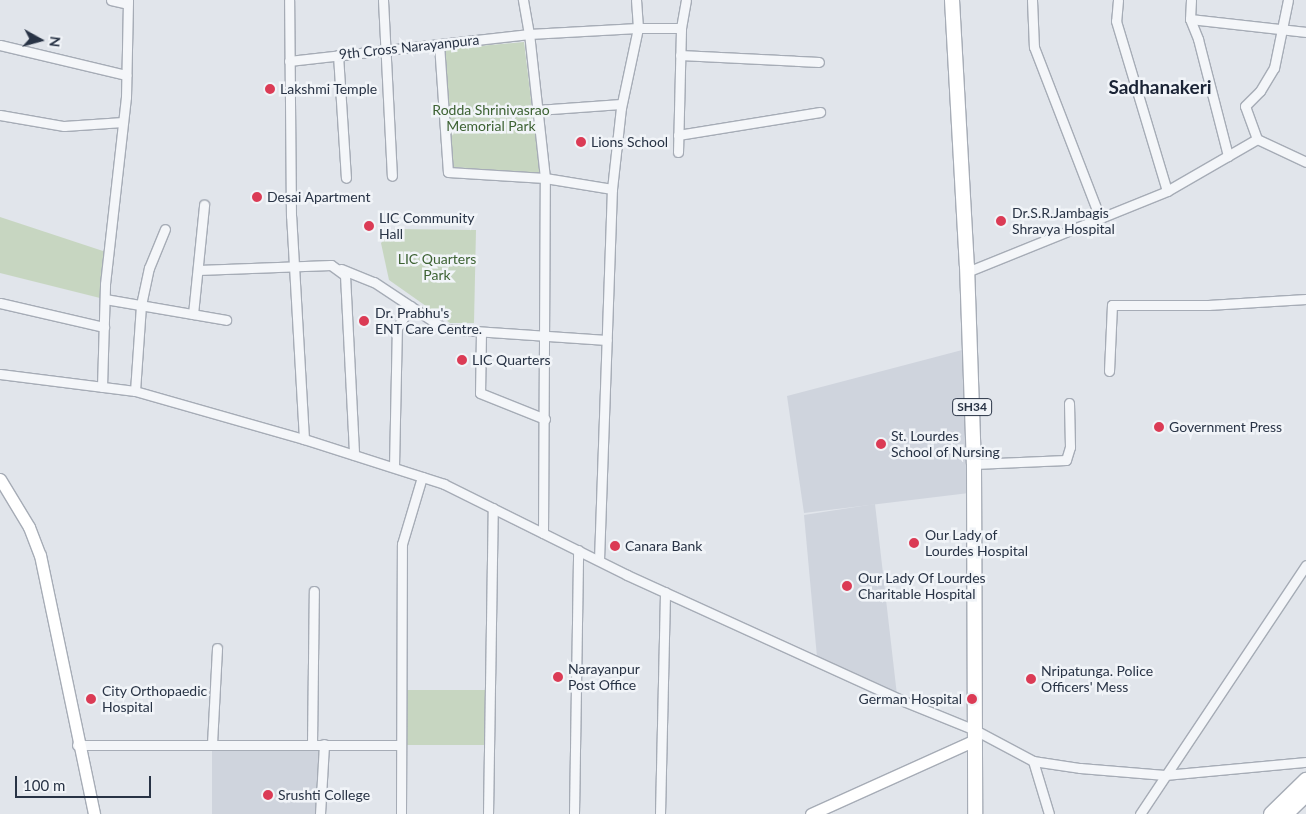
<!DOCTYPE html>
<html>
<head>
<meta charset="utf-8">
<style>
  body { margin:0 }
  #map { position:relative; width:1306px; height:814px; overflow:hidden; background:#e1e5eb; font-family:Lato,sans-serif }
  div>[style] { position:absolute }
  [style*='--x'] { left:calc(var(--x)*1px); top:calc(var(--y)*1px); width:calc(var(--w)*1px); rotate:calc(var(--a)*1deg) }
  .built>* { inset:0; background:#cfd4dd; transform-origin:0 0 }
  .green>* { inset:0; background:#c7d6c1; transform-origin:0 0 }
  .roads { filter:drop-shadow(1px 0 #a6acb6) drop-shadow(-1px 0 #a6acb6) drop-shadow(0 1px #a6acb6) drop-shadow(0 -1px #a6acb6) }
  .street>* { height:9px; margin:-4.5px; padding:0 4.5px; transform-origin:4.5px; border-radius:4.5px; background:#f4f6f9 }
  .secondary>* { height:11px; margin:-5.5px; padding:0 5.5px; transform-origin:5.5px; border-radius:5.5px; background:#fff }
  .primary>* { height:14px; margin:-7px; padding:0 7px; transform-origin:7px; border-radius:7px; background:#fff }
  .dots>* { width:14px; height:14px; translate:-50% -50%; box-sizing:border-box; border:2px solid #f1f4f8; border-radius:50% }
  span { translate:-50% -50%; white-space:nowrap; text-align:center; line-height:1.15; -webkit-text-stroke:5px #f1f4f8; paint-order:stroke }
  .shield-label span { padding:1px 4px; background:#f1f4f8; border:1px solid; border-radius:4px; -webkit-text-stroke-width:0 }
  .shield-label { font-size:12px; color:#283345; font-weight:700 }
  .street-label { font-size:14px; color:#283345 }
  .poi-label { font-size:14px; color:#283345 }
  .left { translate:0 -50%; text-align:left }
  .right { translate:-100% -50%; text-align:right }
  .park-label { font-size:14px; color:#3d6233 }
  .district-label { font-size:19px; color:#1a2335; font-weight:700 }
  .north { position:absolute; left:15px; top:15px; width:50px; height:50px; -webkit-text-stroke:4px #f1f4f8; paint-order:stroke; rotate:97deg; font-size:14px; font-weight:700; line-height:20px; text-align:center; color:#283345 }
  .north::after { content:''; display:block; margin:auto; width:18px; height:22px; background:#283345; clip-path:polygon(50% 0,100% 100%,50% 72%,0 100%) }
  .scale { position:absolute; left:15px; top:776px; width:136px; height:22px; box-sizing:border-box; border:2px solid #283345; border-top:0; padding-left:6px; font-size:15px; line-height:18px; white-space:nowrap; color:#283345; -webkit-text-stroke:4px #f1f4f8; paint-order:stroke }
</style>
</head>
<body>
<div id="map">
  <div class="built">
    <i style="clip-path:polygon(966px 349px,969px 493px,804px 513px,787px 396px)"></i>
    <i style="clip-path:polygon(875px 504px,897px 695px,817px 657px,804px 515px)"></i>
    <i style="left:212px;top:744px;width:112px;height:70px"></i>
  </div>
  <div class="green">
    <i style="clip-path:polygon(524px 42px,540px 173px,453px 167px,445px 49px)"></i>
    <i style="clip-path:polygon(0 217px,106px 252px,100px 298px,0 273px)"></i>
    <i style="clip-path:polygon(395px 229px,476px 230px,474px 323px,450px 323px,389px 280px,381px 243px)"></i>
    <i style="left:401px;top:690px;width:89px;height:55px"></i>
  </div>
  <div class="roads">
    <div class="street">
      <i style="--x:111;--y:0;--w:17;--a:13"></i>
      <i style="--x:383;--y:0;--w:176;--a:87.1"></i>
      <i style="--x:1032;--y:0;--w:47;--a:87.6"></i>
      <i style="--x:1034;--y:47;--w:183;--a:68.9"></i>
      <i style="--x:1118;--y:0;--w:21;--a:95"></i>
      <i style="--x:1116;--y:21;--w:177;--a:73.3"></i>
      <i style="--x:1191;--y:0;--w:19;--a:93"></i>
      <i style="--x:1190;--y:19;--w:22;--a:68"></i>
      <i style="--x:1198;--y:39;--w:121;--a:75.6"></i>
      <i style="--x:1190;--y:19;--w:117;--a:6.4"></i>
      <i style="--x:439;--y:44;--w:128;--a:86"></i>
      <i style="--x:448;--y:172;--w:97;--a:3.5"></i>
      <i style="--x:545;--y:178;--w:68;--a:9.3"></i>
      <i style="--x:0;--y:45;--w:130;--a:13.4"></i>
      <i style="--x:338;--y:55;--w:123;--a:86.3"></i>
      <i style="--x:680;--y:55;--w:139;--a:2.9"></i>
      <i style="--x:289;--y:61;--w:242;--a:-6.4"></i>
      <i style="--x:529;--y:34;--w:35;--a:-100"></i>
      <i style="--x:537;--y:110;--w:84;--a:-4.1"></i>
      <i style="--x:0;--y:115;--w:65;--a:9.8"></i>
      <i style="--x:64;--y:126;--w:59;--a:-3.9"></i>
      <i style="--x:678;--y:135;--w:144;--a:-9.2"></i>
      <i style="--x:1257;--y:139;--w:35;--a:-110"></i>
      <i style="--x:1245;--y:106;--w:21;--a:-45"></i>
      <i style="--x:1260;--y:91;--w:27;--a:-59"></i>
      <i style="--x:1274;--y:68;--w:69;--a:-78.4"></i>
      <i style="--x:678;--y:152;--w:124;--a:-88.6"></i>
      <i style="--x:341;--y:269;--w:35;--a:22"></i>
      <i style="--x:374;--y:282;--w:85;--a:33.5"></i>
      <i style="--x:445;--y:329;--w:162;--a:3.9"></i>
      <i style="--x:198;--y:270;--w:133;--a:-2.2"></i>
      <i style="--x:331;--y:265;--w:17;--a:36"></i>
      <i style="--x:345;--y:275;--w:180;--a:87.1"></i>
      <i style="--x:967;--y:272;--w:216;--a:-22"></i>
      <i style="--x:1167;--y:191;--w:104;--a:-30"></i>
      <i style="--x:1257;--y:139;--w:54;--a:25.1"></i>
      <i style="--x:105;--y:299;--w:123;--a:9.8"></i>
      <i style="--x:0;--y:303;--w:107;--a:13"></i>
      <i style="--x:193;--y:314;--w:110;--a:-84.2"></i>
      <i style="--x:481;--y:332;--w:61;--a:90.9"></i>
      <i style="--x:480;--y:393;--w:70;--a:21.8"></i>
      <i style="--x:1109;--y:371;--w:66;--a:-87.4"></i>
      <i style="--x:1112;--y:305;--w:96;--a:0"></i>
      <i style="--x:1208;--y:305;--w:98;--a:-3.5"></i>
      <i style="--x:0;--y:374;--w:136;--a:7.2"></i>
      <i style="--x:135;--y:391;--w:176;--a:15.9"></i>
      <i style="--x:304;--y:439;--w:223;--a:-93.3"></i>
      <i style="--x:291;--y:216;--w:216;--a:-90.5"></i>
      <i style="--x:102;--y:387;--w:103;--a:-88.3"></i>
      <i style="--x:105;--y:284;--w:188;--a:-83.6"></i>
      <i style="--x:126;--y:97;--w:97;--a:-88.8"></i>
      <i style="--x:135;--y:391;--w:86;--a:-86"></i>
      <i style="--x:141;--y:305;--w:38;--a:-78"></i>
      <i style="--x:149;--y:268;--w:42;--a:-67.7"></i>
      <i style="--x:304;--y:439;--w:147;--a:17.8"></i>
      <i style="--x:444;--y:484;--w:204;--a:26.4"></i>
      <i style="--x:627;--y:575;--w:301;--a:24.5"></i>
      <i style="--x:901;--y:700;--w:80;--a:22.1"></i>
      <i style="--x:975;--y:730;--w:66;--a:28.1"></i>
      <i style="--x:1033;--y:761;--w:48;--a:8.5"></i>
      <i style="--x:1080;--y:768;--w:85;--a:4.7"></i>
      <i style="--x:1165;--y:775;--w:142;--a:-5.3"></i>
      <i style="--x:974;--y:464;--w:92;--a:-2.5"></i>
      <i style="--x:1066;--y:460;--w:14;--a:-73"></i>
      <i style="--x:1070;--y:447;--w:44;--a:-91.3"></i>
      <i style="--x:394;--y:467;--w:139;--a:-88.8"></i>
      <i style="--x:397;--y:328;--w:26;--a:-58"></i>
      <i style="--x:543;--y:533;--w:355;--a:-89.7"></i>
      <i style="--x:545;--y:178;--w:145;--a:-96.3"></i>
      <i style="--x:529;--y:34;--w:109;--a:-3.2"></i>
      <i style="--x:638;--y:28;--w:28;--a:-94"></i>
      <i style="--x:599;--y:560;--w:371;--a:-88"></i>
      <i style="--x:612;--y:189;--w:81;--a:-83.7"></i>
      <i style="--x:621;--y:108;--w:82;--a:-78"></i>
      <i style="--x:638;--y:28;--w:43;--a:0"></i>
      <i style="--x:681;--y:28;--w:28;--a:-80"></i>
      <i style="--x:212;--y:744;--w:96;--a:-87"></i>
      <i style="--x:312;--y:744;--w:153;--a:-89.3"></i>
      <i style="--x:77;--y:745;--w:324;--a:0"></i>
      <i style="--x:1033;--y:761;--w:55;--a:73.2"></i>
      <i style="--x:320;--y:814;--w:70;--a:-86.7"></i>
      <i style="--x:401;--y:814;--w:270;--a:-89.8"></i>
      <i style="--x:402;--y:544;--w:70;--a:-73.4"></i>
      <i style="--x:488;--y:814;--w:306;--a:-89.1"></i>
      <i style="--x:574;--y:814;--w:264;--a:-89.1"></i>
      <i style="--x:660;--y:814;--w:222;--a:-88.7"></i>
      <i style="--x:1140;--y:814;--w:299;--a:-56.3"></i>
    </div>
    <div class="secondary">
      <i style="--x:0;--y:479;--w:56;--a:58.9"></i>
      <i style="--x:29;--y:527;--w:30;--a:69"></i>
      <i style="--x:40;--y:555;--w:265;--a:78.2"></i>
      <i style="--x:811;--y:814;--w:180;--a:-24.3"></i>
    </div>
    <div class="primary">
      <i style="--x:952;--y:0;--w:266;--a:86.8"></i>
      <i style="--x:967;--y:266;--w:198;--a:88"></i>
      <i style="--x:974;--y:464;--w:350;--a:89.8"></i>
      <i style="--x:1271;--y:814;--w:49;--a:-44.2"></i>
      <i style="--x:1286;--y:814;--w:28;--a:-44"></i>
    </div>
  </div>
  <div class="dots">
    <i style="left:270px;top:89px;background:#db3b55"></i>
    <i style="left:581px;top:142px;background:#db3b55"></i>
    <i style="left:257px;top:197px;background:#db3b55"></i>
    <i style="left:1001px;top:221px;background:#db3b55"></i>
    <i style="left:369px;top:226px;background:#db3b55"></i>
    <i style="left:364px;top:321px;background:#db3b55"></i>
    <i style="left:462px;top:360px;background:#db3b55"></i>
    <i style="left:1159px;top:427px;background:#db3b55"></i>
    <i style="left:881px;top:444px;background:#db3b55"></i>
    <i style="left:914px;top:543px;background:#db3b55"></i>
    <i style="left:615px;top:546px;background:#db3b55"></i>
    <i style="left:847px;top:586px;background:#db3b55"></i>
    <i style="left:558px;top:677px;background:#db3b55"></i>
    <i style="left:1031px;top:679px;background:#db3b55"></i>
    <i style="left:91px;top:699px;background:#db3b55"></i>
    <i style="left:972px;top:699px;background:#db3b55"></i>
    <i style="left:268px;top:795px;background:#db3b55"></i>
  </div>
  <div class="shield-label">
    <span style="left:972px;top:407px">SH34</span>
  </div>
  <div class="street-label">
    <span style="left:409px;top:47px;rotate:-6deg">9th Cross Narayanpura</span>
  </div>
  <div class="poi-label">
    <span class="left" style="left:280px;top:89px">Lakshmi Temple</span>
    <span class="left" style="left:591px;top:142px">Lions School</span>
    <span class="left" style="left:267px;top:197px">Desai Apartment</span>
    <span class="left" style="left:1012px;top:221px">Dr.S.R.Jambagis<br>Shravya Hospital</span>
    <span class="left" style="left:379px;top:226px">LIC Community<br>Hall</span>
    <span class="left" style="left:375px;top:321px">Dr. Prabhu's<br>ENT Care Centre.</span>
    <span class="left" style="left:472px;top:360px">LIC Quarters</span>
    <span class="left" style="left:1169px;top:427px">Government Press</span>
    <span class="left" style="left:891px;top:444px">St. Lourdes<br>School of Nursing</span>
    <span class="left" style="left:925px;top:543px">Our Lady of<br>Lourdes Hospital</span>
    <span class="left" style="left:625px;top:546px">Canara Bank</span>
    <span class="left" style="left:858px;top:586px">Our Lady Of Lourdes<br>Charitable Hospital</span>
    <span class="left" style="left:568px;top:677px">Narayanpur<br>Post Office</span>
    <span class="left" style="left:1041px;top:679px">Nripatunga. Police<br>Officers' Mess</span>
    <span class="left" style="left:102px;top:699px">City Orthopaedic<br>Hospital</span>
    <span class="right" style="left:962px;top:699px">German Hospital</span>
    <span class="left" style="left:278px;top:795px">Srushti College</span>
  </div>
  <div class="park-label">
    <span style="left:491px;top:118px">Rodda Shrinivasrao<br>Memorial Park</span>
    <span style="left:437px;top:267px">LIC Quarters<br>Park</span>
  </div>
  <div class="district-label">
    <span style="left:1160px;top:87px">Sadhanakeri</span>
  </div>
  <div class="north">N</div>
  <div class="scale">100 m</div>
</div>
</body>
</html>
